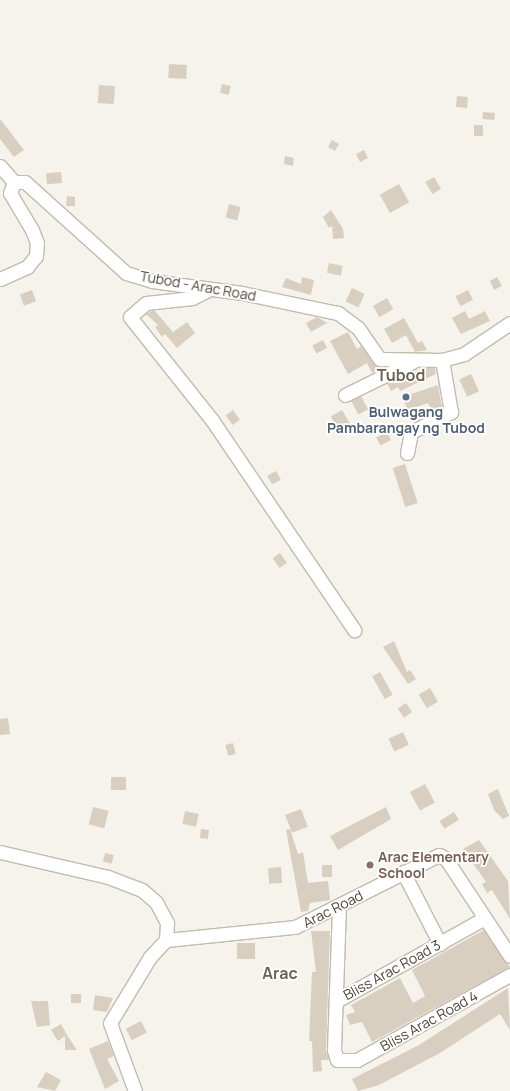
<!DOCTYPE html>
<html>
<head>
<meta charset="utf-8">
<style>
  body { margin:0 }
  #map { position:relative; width:510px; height:1091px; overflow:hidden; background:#f6f3ec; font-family:Manrope,sans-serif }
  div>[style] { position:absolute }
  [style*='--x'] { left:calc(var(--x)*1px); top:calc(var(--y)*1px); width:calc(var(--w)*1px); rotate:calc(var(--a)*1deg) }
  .building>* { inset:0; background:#d8cfc1; transform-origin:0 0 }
  .roads { filter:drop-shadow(1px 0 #c2bbae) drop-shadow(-1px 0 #c2bbae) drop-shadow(0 1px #c2bbae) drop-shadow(0 -1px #c2bbae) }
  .minor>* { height:13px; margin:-6.5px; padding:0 6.5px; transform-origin:6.5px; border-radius:6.5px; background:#fff }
  .dots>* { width:11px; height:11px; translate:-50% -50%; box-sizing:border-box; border:2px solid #fff; border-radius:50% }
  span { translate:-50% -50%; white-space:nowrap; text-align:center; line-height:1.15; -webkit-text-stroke:3.5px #fff; paint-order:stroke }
  .street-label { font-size:14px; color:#4b4439 }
  .service-label { font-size:14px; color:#4e5e75; font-weight:700 }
  .education-label { font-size:14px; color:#785e54; font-weight:700 }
  .left { translate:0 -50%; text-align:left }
  .quarter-label { font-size:16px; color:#6e6250; font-weight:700 }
</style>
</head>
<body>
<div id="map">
  <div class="building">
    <i style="left:169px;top:64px;width:18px;height:14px;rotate:3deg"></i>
    <i style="left:222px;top:84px;width:9px;height:9px;rotate:13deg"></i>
    <i style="left:99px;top:85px;width:16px;height:18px;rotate:4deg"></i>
    <i style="left:457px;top:96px;width:11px;height:11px;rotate:5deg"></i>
    <i style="left:483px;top:112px;width:12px;height:7px;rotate:5deg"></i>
    <i style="clip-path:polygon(0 119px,24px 150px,14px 157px,0 139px)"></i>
    <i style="left:474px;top:125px;width:9px;height:11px"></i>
    <i style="left:332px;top:140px;width:8px;height:8px;rotate:30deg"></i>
    <i style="left:364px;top:150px;width:9px;height:9px;rotate:63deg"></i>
    <i style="clip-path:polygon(285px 156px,294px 158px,293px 166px,284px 164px)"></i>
    <i style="left:61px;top:172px;width:11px;height:15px;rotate:85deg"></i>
    <i style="left:434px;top:177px;width:14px;height:10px;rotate:60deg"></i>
    <i style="left:399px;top:184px;width:21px;height:22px;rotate:61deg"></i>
    <i style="clip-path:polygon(67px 196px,75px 197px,75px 206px,66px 206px)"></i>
    <i style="left:229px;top:204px;width:12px;height:14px;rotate:14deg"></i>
    <i style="clip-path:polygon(331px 210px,343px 229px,344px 238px,333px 239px,332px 226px,329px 228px,323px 217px)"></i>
    <i style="left:329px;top:263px;width:14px;height:10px;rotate:12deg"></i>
    <i style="clip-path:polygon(302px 277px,314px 280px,311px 295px,282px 287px,286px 278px,301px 284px)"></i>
    <i style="clip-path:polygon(497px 277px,502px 286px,494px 290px,490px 281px)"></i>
    <i style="left:352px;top:288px;width:14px;height:15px;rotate:25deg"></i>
    <i style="left:32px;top:290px;width:12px;height:13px;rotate:70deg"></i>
    <i style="left:468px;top:290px;width:11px;height:14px;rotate:63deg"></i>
    <i style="left:387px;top:298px;width:13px;height:16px;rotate:61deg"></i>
    <i style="clip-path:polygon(154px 310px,173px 332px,187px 322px,195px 333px,177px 348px,165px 334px,162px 337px,155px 327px,158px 325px,146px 314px)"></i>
    <i style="clip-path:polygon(465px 311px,469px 319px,485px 311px,490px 321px,461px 334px,452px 318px)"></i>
    <i style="clip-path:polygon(317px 317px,327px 323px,311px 332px,306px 323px)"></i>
    <i style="clip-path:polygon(404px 318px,418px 343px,422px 341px,427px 350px,415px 352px,406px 335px,392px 343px,384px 329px)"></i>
    <i style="clip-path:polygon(348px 332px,357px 349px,361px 346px,381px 368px,372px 373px,367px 363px,348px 374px,330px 341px)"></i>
    <i style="left:323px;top:340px;width:9px;height:12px;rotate:63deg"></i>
    <i style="clip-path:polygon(424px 368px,435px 368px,436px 374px,400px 391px,398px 387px,391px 391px,387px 383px)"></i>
    <i style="left:471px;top:374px;width:19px;height:13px;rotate:65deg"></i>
    <i style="clip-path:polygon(438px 385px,442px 408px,431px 409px,428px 403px,408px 410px,402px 397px)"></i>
    <i style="left:361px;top:396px;width:15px;height:11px;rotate:62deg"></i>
    <i style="left:233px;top:410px;width:12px;height:9px;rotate:55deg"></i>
    <i style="left:342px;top:410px;width:16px;height:13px;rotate:60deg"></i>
    <i style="left:387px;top:432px;width:9px;height:12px;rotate:63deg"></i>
    <i style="left:405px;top:464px;width:41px;height:13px;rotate:72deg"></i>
    <i style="left:276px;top:471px;width:10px;height:10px;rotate:61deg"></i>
    <i style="left:280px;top:553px;width:12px;height:9px;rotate:55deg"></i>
    <i style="clip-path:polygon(394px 641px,407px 672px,410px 670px,416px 679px,408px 684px,383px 647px)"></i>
    <i style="left:380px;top:672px;width:26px;height:9px;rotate:61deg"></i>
    <i style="left:430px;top:688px;width:16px;height:13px;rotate:60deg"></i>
    <i style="left:406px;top:703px;width:11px;height:10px;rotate:56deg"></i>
    <i style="clip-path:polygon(8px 718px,10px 734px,0 735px,0 719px)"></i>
    <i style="left:403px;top:732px;width:14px;height:16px;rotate:65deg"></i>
    <i style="left:233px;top:743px;width:11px;height:8px;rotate:75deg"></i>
    <i style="left:111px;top:777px;width:15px;height:13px"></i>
    <i style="left:425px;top:784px;width:21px;height:17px;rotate:62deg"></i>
    <i style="clip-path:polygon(498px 789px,509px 816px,503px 819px,494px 810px,488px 794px)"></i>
    <i style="left:93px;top:807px;width:16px;height:18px;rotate:14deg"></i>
    <i style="clip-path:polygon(386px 807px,391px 819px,338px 850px,330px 836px)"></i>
    <i style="left:301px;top:809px;width:19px;height:17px;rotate:69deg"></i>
    <i style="left:185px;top:811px;width:14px;height:13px;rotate:12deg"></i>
    <i style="left:454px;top:812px;width:9px;height:17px;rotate:58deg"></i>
    <i style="left:201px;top:829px;width:8px;height:9px;rotate:7deg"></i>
    <i style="clip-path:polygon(290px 829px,298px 854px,303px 852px,308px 883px,328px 881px,330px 900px,310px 903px,308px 911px,301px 912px,286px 830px)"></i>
    <i style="clip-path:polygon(479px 840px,508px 881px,510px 919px,492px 890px,487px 893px,482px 884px,486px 882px,463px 849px)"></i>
    <i style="left:105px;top:853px;width:9px;height:9px;rotate:13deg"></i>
    <i style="left:322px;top:865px;width:10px;height:12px"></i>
    <i style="left:281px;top:867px;width:16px;height:13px;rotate:86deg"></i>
    <i style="clip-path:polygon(484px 930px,510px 967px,372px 1042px,362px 1022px,350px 1025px,346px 1015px,355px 1012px,351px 1005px,400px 978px,413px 1003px,425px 996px,412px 970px)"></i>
    <i style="clip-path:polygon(311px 931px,330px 931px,326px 1050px,329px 1060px,321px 1060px,322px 1071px,313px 1072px,312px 1041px,309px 1041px,312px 972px,316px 972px)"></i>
    <i style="left:237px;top:943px;width:18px;height:16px"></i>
    <i style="clip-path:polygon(508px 988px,510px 1030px,500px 1014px,440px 1053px,379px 1085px,358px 1091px,352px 1079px,419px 1045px)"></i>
    <i style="left:71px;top:994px;width:10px;height:9px"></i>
    <i style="clip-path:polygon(95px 995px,113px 998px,107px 1012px,93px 1010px)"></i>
    <i style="clip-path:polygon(31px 1001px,48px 1001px,50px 1025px,37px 1027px)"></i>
    <i style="left:141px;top:1021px;width:13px;height:17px;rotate:63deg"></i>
    <i style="clip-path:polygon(61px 1024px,67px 1035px,77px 1050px,65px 1050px,65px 1036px,58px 1041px,51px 1030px)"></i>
    <i style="clip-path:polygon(108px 1041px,114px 1056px,107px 1059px,119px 1081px,105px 1089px,89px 1049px)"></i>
    <i style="clip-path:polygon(46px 1072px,61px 1080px,55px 1091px,37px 1087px)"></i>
  </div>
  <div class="roads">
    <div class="minor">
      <i style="--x:0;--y:166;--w:21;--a:49"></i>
      <i style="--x:0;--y:279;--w:30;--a:-24"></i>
      <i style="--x:27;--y:267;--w:14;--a:-51"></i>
      <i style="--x:36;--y:256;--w:13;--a:-86"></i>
      <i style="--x:37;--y:243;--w:14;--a:-111"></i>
      <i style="--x:32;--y:230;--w:43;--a:-120.7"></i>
      <i style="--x:10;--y:193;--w:12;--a:-70"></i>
      <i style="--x:14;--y:182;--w:11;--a:0"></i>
      <i style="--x:25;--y:182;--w:136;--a:42"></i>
      <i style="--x:126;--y:273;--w:27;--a:17"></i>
      <i style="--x:152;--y:281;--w:91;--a:7.6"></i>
      <i style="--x:242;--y:293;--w:98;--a:11.8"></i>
      <i style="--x:338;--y:313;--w:25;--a:37"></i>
      <i style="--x:358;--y:328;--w:38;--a:55"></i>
      <i style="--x:380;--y:359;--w:62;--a:0.9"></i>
      <i style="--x:442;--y:360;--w:23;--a:-15"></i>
      <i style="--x:464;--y:354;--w:55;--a:-34"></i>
      <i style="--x:210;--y:289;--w:20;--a:153"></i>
      <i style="--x:192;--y:298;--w:46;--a:173.8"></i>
      <i style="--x:146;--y:303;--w:21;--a:139"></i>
      <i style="--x:130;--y:317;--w:132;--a:51.5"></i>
      <i style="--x:212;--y:420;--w:254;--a:55.9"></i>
      <i style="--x:345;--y:395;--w:75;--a:-26.2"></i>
      <i style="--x:407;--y:453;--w:21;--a:-79"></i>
      <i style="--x:411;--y:432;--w:45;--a:-26.6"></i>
      <i style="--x:451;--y:412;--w:53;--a:-99.8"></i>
      <i style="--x:0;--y:852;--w:111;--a:13"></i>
      <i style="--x:108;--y:877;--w:36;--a:21"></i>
      <i style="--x:142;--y:890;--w:18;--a:41"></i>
      <i style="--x:156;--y:902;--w:24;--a:62"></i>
      <i style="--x:167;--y:923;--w:17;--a:93"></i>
      <i style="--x:403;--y:872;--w:81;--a:62.8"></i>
      <i style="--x:339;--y:906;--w:144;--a:92"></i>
      <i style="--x:334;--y:1050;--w:10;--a:73"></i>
      <i style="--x:337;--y:1060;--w:20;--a:0"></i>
      <i style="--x:357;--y:1060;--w:175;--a:-29.1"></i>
      <i style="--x:166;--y:940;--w:130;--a:-5.8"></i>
      <i style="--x:295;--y:927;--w:161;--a:-26.6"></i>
      <i style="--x:439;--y:855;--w:8;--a:30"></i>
      <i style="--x:446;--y:859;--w:116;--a:56.6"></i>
      <i style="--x:338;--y:1000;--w:168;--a:-29.2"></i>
      <i style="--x:135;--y:1091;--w:72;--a:-110.2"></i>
      <i style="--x:110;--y:1023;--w:77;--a:-58.8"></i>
      <i style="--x:150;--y:957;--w:23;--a:-47"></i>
    </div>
  </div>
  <div class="dots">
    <i style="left:406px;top:397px;background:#5c6f8a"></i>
    <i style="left:370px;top:865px;background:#8d6e63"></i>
  </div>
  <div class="street-label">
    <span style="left:198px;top:286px;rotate:10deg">Tubod - Arac Road</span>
    <span style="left:333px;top:909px;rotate:-27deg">Arac Road</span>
    <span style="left:392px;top:970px;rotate:-29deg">Bliss Arac Road 3</span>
    <span style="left:429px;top:1021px;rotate:-29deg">Bliss Arac Road 4</span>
  </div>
  <div class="service-label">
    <span style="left:406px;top:420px">Bulwagang<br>Pambarangay ng Tubod</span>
  </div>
  <div class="education-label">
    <span class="left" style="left:378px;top:865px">Arac Elementary<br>School</span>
  </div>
  <div class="quarter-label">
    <span style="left:401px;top:375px">Tubod</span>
    <span style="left:280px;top:973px">Arac</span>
  </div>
</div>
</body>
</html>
